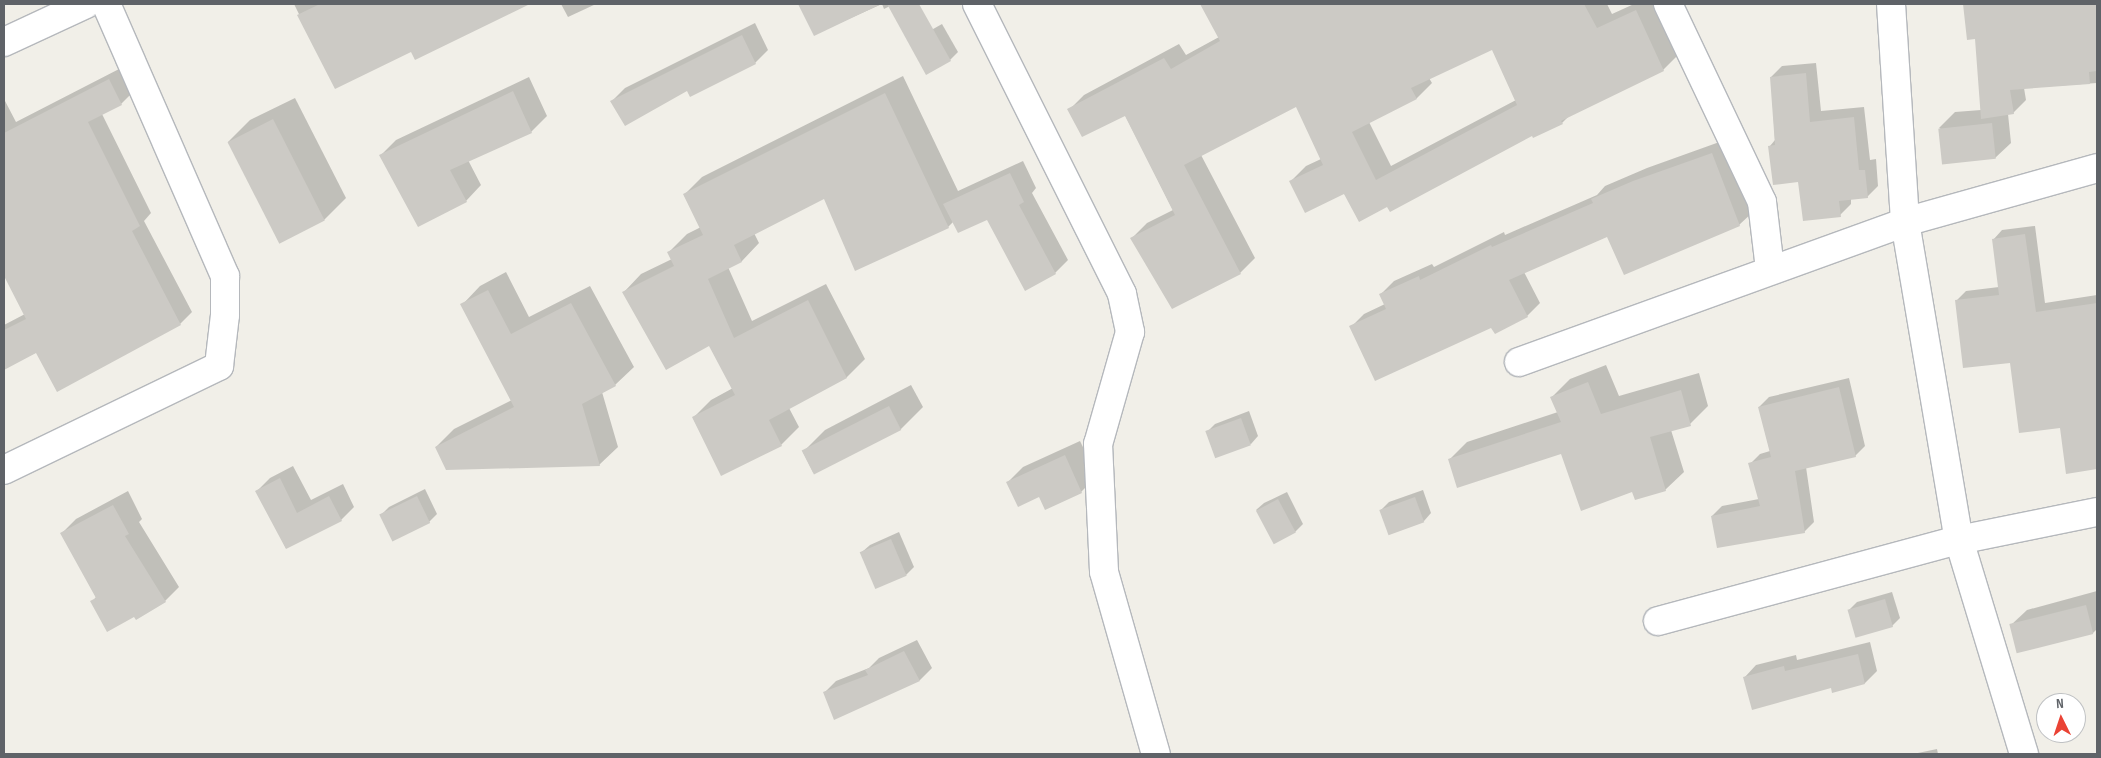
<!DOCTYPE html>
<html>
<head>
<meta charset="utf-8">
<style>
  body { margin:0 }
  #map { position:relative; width:2101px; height:758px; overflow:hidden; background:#f1efe8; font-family:"Sofia Sans Condensed",sans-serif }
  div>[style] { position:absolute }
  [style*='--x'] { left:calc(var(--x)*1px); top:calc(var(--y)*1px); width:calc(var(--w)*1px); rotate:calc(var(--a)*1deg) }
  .shadow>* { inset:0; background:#0003 }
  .building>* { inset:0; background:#cccac5; transform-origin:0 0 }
  .roads { filter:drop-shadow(1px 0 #b5b8bc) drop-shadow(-1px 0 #b5b8bc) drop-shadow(0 1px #b5b8bc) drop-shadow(0 -1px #b5b8bc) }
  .street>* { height:28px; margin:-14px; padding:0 14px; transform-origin:14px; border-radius:14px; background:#fff }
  span { translate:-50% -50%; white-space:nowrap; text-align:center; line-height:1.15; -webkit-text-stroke:4.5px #fff; paint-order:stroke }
  .frame { position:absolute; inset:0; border:5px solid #5f6368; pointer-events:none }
  .north { position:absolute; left:2036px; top:693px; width:50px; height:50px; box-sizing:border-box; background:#fff; border:1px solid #bfc1c3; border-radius:50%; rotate:356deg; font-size:14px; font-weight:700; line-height:20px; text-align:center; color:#5f6368 }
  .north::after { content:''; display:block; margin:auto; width:18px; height:22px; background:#ea4335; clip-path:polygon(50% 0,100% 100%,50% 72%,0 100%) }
</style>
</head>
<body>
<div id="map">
  <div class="shadow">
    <i style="clip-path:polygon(294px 4px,521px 4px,415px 59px,411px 50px,335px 87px)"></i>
    <i style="clip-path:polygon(561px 4px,596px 4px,568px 17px)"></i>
    <i style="clip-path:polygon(799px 4px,894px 4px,884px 9px,882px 4px,815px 34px)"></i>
    <i style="clip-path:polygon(evenodd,1201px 4px,1607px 4px,1612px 14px,1634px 4px,1655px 4px,1678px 55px,1663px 70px,1570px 115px,1562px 123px,1532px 134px,1388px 205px,1291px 181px,1306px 166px,1321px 159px,1296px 105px,1201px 155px,1255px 258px,1240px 273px,1132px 238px,1147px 223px,1173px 210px,1125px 115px,1069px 110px,1084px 95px,1179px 44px,1186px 55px,1219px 37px,1201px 4px,1492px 48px,1516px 100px,1391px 166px,1369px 122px,1417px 98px,1432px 83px,1429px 78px,1492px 48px)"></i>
    <i style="clip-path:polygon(1964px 4px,2094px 4px,2097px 18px,2097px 83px,2024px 88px,2026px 100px,2013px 113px,2008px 114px,2011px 143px,1995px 158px,1939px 128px,1955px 112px,1981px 110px,1976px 37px,1968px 38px)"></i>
    <i style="clip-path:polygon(755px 23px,768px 50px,755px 63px,687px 90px,612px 101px,625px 88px)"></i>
    <i style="clip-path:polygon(942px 24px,958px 52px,950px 60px,919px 37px)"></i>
    <i style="clip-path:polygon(1816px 63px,1821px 111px,1864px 107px,1870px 160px,1876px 159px,1878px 186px,1867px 197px,1851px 199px,1851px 204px,1840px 215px,1799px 181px,1770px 146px,1775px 140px,1771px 77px,1782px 66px)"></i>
    <i style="clip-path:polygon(121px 68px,133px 92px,121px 104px,102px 114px,151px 213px,144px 221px,192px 312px,180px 324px,37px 352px,4px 368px,4px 325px,25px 314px,4px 273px,4px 204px,10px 201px,4px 189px,4px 99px,16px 122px)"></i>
    <i style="clip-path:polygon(903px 76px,958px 191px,1023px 161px,1036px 188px,1032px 193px,1068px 260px,1055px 273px,987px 218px,953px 222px,948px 227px,825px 197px,754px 233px,759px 243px,742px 261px,728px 267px,752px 321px,826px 284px,865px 359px,847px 377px,789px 408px,799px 427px,781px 445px,722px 474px,693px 418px,711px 400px,733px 388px,710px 344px,624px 292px,641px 274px,672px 259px,669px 252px,687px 234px,701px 227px,684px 195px,702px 177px)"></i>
    <i style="clip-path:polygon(529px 77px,547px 116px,531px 132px,468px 160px,481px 185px,466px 201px,381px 155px,396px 140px)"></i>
    <i style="clip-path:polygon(295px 98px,346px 198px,324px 220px,228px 142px,250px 120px)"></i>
    <i style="clip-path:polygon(1725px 140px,1753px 212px,1739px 225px,1608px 236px,1524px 272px,1540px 303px,1527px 316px,1492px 326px,1351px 327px,1364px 314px,1385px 304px,1381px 294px,1394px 281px,1432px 264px,1434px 267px,1504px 232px,1505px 235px,1597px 195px,1605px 186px,1647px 168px)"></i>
    <i style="clip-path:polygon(2035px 226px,2045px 303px,2097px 295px,2097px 468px,2067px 472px,2061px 426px,2011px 362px,1956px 301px,1966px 291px,1999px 287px,1993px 240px,2002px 230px)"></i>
    <i style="clip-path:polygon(506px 272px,529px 317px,590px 286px,634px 367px,615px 385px,602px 392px,618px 447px,599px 465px,436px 447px,454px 429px,512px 400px,462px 305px,480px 286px)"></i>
    <i style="clip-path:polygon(1606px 365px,1619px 396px,1699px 373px,1708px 406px,1690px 424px,1671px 430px,1684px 472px,1665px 490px,1633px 491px,1561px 452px,1449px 460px,1467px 442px,1558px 412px,1552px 397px,1570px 379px)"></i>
    <i style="clip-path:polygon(1849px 378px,1865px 446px,1855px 456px,1806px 467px,1814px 522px,1804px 532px,1712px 516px,1722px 506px,1759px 499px,1750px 464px,1760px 454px,1770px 451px,1759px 407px,1769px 397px)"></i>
    <i style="clip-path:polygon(911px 385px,923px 407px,901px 429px,813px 472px,803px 452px,825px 430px)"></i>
    <i style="clip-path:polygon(1249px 411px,1258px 436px,1251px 444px,1207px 432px,1215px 424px)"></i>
    <i style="clip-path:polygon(1080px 441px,1097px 476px,1081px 492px,1039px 496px,1008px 482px,1023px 467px)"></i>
    <i style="clip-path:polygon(293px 466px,311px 500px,343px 484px,354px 507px,341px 520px,286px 548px,257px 491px,270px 478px)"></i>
    <i style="clip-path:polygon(425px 489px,437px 514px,429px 522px,381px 515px,389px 507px)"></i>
    <i style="clip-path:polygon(1423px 490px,1431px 513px,1424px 521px,1381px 510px,1389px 502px)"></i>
    <i style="clip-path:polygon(128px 491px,142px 519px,139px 522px,179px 587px,165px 601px,134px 615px,92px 602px,96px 597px,62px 533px,76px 519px)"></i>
    <i style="clip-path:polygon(1287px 492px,1303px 524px,1295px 532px,1256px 510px,1264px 503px)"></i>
    <i style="clip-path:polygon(899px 532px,914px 567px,906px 575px,862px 552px,870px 545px)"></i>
    <i style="clip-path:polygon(2097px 591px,2097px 629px,2093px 633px,2018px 652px,2011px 625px,2027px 610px)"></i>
    <i style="clip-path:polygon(1892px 592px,1900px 618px,1892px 626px,1849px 610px,1857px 602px)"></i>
    <i style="clip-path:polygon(917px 640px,932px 668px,920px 680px,824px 693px,836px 681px,869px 668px,879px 658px)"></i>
    <i style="clip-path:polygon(1870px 642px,1877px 671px,1865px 683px,1832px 686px,1744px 678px,1756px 665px,1796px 655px,1797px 660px)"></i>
    <i style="clip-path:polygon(1937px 749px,1938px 754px,1913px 754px)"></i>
  </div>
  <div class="building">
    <i style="clip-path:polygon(320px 4px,530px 4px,415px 60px,411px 52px,335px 89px,297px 15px)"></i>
    <i style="clip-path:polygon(798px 4px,881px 4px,814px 36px)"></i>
    <i style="clip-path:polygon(887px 4px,919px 4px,951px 61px,926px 75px)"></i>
    <i style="clip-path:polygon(evenodd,1200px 4px,1584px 4px,1597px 28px,1636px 10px,1664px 71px,1561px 121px,1563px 124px,1533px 138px,1532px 136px,1390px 212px,1387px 207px,1359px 222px,1344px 194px,1305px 213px,1289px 181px,1323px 165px,1296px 107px,1184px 165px,1241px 274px,1172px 309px,1130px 238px,1175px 215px,1125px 116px,1082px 137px,1067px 109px,1164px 58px,1171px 69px,1220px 41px,1200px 4px,1492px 50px,1517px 105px,1376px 180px,1352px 132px,1417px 99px,1411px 88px,1492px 50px)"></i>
    <i style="clip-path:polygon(1963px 4px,2097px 4px,2097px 71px,2089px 72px,2090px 84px,2010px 90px,2014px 114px,1981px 119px,1975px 39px,1967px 40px)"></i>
    <i style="clip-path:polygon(742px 35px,756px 64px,690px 97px,687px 91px,625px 126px,610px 101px)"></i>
    <i style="clip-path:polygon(1806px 73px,1810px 122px,1854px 117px,1859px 170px,1865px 170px,1868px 198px,1839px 201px,1841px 217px,1803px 221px,1798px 182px,1773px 185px,1768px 146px,1775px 145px,1770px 77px)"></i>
    <i style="clip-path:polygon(109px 79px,122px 105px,88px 122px,140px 226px,132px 231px,181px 325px,57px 392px,36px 353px,4px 370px,4px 330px,26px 319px,4px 276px,4px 133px)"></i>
    <i style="clip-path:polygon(513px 91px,532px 133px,450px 170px,467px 202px,418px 227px,379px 155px)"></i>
    <i style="clip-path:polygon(885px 93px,949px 228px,855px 271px,824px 199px,734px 245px,742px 262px,708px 279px,734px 338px,808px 300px,847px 378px,769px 420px,782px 446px,721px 476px,692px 417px,735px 395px,709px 346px,666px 370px,622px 292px,674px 266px,667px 252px,703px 235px,683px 194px)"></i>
    <i style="left:273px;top:119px;width:114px;height:51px;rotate:63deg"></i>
    <i style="left:1992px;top:123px;width:36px;height:54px;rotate:84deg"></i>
    <i style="clip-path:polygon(1712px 153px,1740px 226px,1624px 275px,1607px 237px,1509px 280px,1528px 317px,1495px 334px,1491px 328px,1375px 381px,1349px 326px,1386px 309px,1379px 294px,1419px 276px,1420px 280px,1491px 245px,1492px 247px,1593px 203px,1591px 199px,1633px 181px)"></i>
    <i style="clip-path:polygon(1010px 173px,1024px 202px,1019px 205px,1056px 274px,1025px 291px,987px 220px,958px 233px,943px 204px)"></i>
    <i style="clip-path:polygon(2025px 234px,2036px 312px,2097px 303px,2097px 469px,2066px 474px,2060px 428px,2019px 433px,2010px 363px,1963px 368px,1955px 300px,1999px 295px,1992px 239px)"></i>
    <i style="clip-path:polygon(488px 290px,511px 334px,571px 303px,616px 386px,582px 404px,600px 466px,446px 470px,435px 447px,514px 407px,460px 304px)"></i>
    <i style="clip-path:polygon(1588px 382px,1601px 414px,1681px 390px,1691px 426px,1650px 437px,1666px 491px,1635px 500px,1632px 492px,1581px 511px,1561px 454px,1457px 488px,1448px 459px,1561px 422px,1550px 397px)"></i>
    <i style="clip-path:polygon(1839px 387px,1856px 457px,1795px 471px,1805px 533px,1717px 548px,1711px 516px,1760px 506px,1748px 463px,1771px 457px,1758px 407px)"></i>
    <i style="left:889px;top:406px;width:27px;height:98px;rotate:63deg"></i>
    <i style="left:1241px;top:418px;width:29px;height:38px;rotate:70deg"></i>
    <i style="clip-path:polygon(1065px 455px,1082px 493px,1045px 510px,1039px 497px,1018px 507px,1006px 482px)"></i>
    <i style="clip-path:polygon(280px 478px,297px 513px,329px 496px,342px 521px,286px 549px,255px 491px)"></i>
    <i style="left:417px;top:496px;width:30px;height:42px;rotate:64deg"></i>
    <i style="left:1415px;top:497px;width:27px;height:38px;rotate:70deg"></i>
    <i style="left:1278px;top:499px;width:38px;height:25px;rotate:62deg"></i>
    <i style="clip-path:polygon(113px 505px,129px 534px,125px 536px,166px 602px,136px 620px,134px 617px,107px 632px,90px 601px,96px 598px,60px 533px)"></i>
    <i style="left:891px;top:539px;width:40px;height:34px;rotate:67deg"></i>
    <i style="left:1885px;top:599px;width:29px;height:39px;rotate:74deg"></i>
    <i style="left:2086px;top:605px;width:30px;height:79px;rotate:76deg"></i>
    <i style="clip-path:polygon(904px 651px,920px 681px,834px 720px,823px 692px,868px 675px,865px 670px)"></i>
    <i style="clip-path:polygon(1858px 654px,1865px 684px,1832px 693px,1831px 688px,1752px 710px,1743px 677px,1784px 666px,1785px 671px)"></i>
  </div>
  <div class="roads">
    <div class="street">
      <i style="--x:977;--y:4;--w:324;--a:63.4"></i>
      <i style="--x:1122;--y:294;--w:39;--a:78"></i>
      <i style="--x:1130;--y:332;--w:116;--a:105.9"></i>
      <i style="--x:1098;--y:444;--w:128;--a:87.3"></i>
      <i style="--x:1104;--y:572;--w:189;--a:74.1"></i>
      <i style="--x:1668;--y:4;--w:219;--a:64.6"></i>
      <i style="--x:1762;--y:202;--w:67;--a:83.2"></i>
      <i style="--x:1891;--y:4;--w:218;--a:86.3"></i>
      <i style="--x:1905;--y:222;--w:323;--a:80.4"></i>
      <i style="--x:1959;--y:540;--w:224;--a:73.1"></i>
      <i style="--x:4;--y:42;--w:90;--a:-24.9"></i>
      <i style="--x:1519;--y:362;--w:411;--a:-19.9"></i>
      <i style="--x:1905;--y:222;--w:199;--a:-15.7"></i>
      <i style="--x:4;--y:470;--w:239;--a:-25.8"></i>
      <i style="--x:219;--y:366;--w:51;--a:-83.3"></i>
      <i style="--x:225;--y:315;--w:39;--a:-90"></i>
      <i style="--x:225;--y:276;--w:297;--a:-113.6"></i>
      <i style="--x:1658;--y:621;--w:312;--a:-15.1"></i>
      <i style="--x:1959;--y:540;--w:141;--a:-11.5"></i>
    </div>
  </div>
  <div class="frame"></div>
  <div class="north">N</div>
</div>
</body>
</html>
